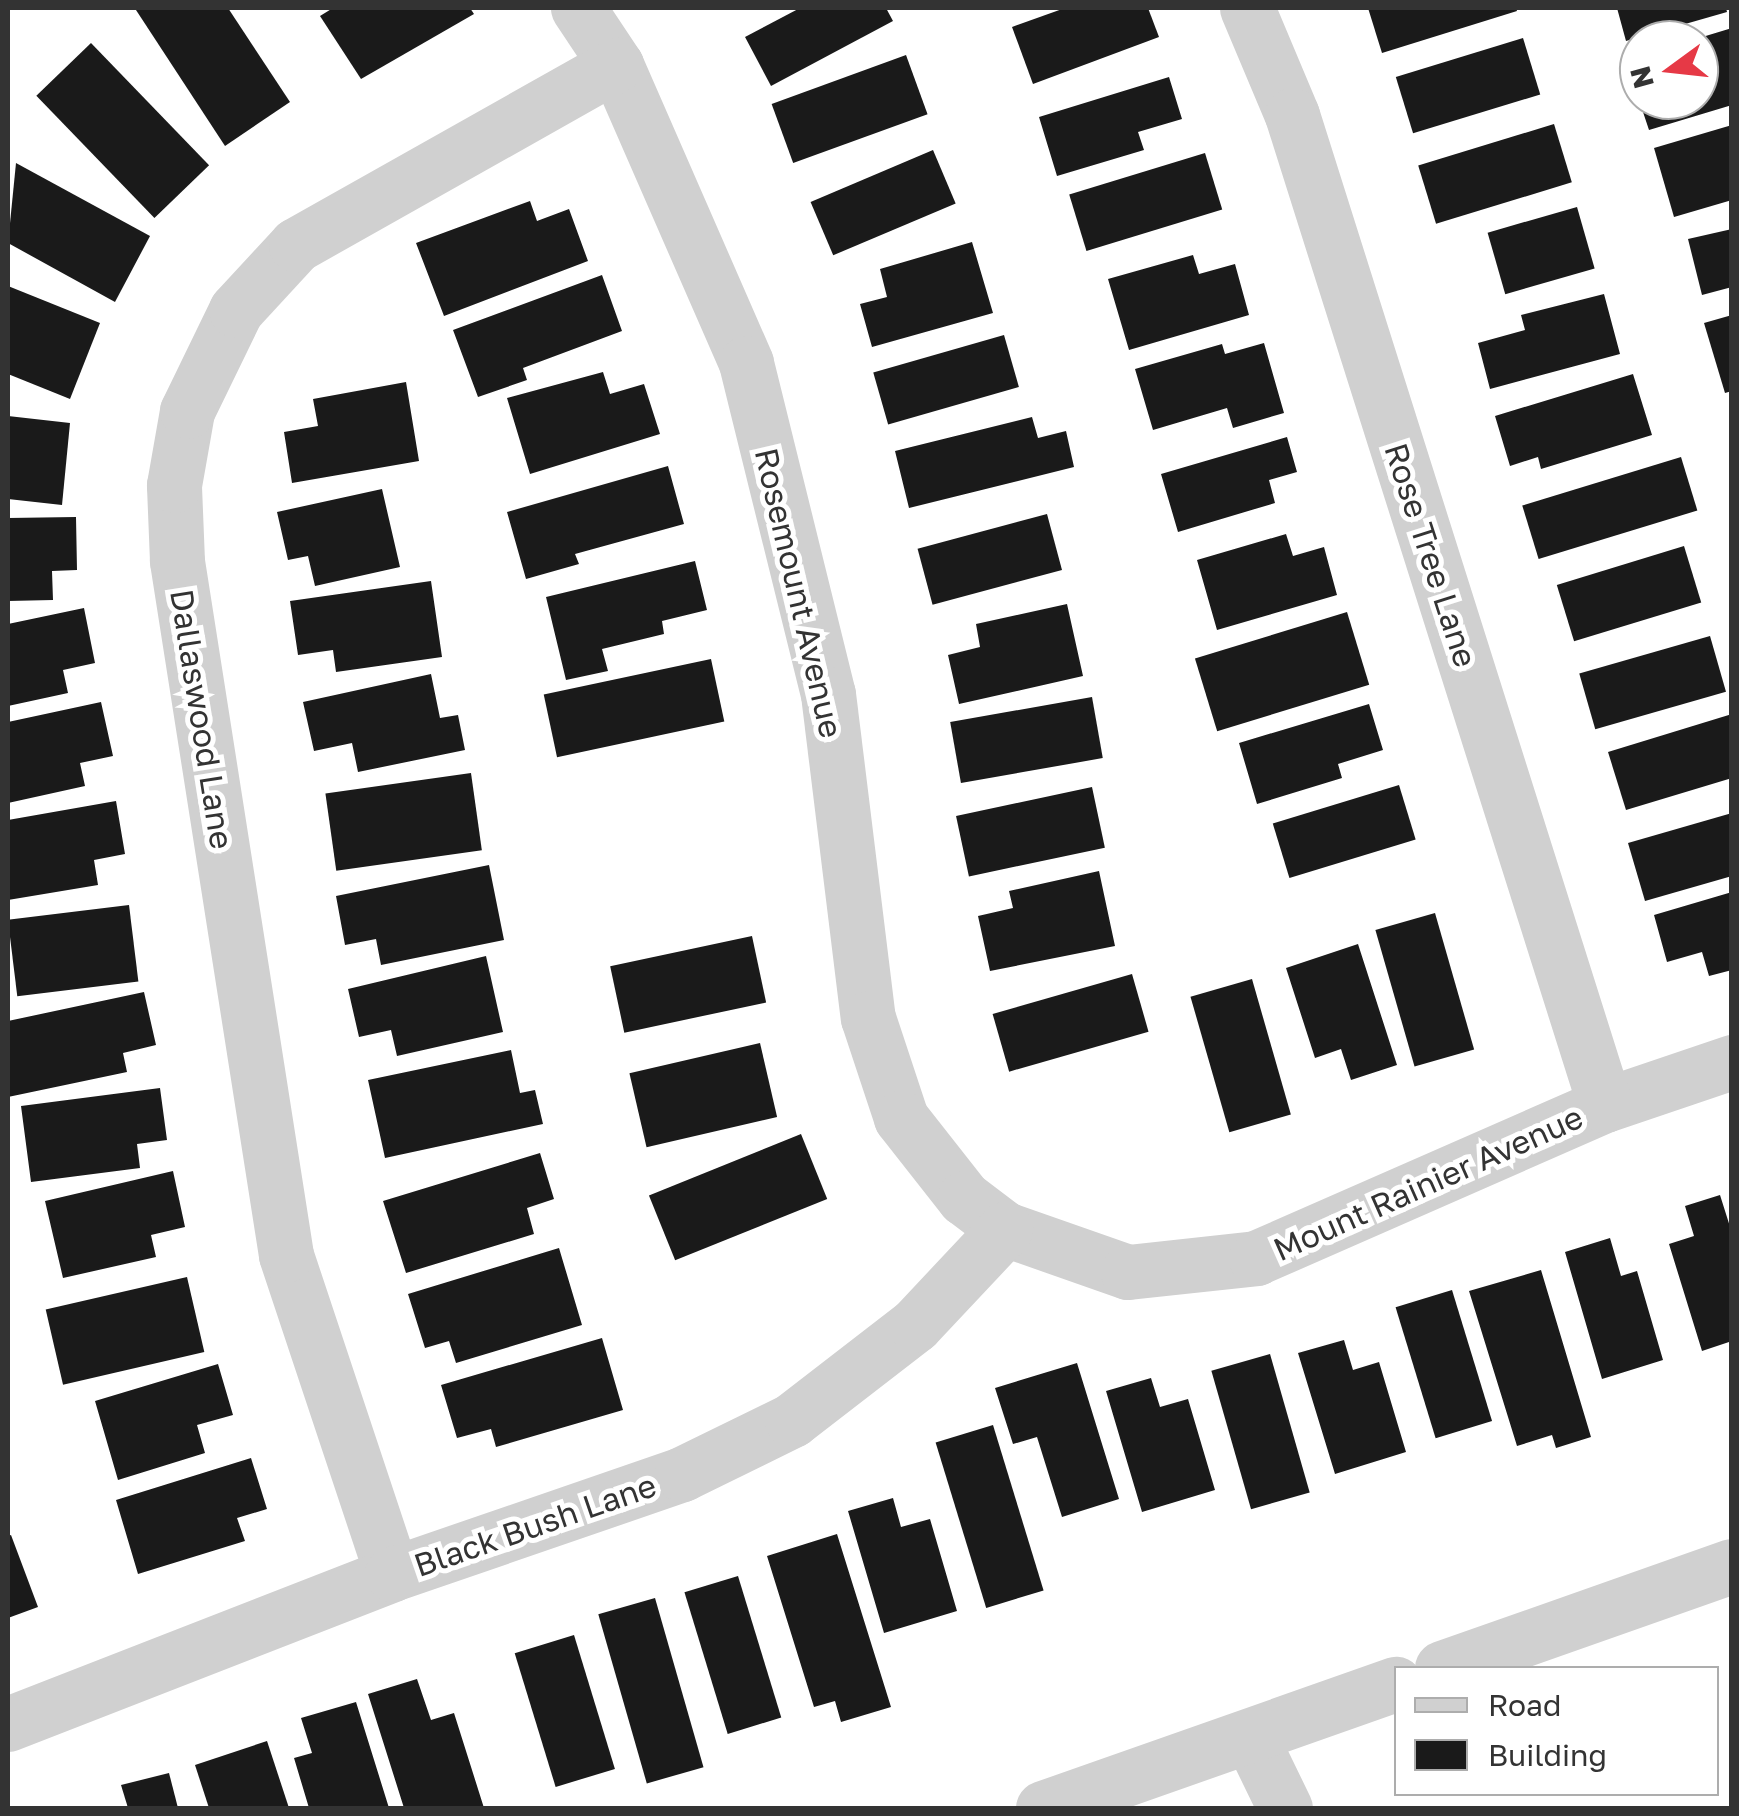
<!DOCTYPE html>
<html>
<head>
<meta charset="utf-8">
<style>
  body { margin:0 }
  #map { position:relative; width:1739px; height:1816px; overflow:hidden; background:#fff; font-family:"Golos Text",sans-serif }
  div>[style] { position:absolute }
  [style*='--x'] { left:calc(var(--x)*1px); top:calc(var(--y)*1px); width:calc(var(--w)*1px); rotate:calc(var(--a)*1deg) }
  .building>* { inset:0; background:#1a1a1a; transform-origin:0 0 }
  .minor>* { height:55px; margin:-27.5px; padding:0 27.5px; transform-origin:27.5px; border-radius:27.5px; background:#d0d0d0 }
  .tertiary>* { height:55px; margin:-27.5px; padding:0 27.5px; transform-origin:27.5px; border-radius:27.5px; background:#d0d0d0 }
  span { translate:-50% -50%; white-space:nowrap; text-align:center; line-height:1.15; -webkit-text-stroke:10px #fff; paint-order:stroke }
  .street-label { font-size:32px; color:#333 }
  .frame { position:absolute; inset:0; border:10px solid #333; pointer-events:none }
  .legend { position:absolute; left:1394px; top:1666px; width:325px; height:130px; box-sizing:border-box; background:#fff; border:2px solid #adadad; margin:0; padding:12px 18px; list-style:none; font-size:30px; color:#333 }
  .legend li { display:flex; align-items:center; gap:20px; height:50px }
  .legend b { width:50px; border:2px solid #adadad }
  .north { position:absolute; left:1619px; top:20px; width:100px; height:100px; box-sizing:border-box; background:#fff; border:2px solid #adadad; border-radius:50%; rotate:255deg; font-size:28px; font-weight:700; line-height:40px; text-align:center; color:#333 }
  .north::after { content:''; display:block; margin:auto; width:35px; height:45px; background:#e63946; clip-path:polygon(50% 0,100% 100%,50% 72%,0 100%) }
</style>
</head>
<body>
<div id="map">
  <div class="building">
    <i style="clip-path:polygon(228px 8px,290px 102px,225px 146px,136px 10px)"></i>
    <i style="clip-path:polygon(333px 8px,470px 8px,474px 14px,361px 79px,320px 16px)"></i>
    <i style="clip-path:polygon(800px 8px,886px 8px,893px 21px,771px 86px,745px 37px)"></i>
    <i style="clip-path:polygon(1065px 8px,1148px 8px,1159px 37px,1033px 84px,1012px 27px)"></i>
    <i style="clip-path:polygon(1368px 8px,1516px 8px,1517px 11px,1382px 53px)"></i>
    <i style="clip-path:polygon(1617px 8px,1726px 8px,1727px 12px,1626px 41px)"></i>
    <i style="clip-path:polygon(1732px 28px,1732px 105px,1649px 130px,1639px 100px,1699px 100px,1699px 38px)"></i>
    <i style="left:1523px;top:38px;width:59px;height:133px;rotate:73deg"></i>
    <i style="left:91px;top:43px;width:170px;height:76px;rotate:46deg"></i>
    <i style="left:906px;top:55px;width:63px;height:143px;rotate:70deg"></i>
    <i style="clip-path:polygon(1639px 56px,1639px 95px,1638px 96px,1627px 59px)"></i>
    <i style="clip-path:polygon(1169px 77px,1182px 119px,1138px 132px,1144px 150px,1057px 176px,1039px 117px)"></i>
    <i style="left:1554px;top:124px;width:61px;height:142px;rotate:73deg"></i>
    <i style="clip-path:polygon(1732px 125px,1732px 200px,1674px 217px,1654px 148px)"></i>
    <i style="left:933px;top:150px;width:58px;height:133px;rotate:67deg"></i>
    <i style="left:1205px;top:153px;width:59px;height:142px;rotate:73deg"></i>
    <i style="clip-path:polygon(16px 163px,150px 236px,115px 302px,8px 243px)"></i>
    <i style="clip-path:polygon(530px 201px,537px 221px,569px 209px,588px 261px,444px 316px,416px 243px)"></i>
    <i style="left:1577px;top:207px;width:64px;height:93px;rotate:74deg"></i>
    <i style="clip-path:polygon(1732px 229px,1732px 287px,1702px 295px,1688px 239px)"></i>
    <i style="clip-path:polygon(972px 242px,993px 313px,872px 347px,860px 304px,887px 297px,880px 269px)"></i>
    <i style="clip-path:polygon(1193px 255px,1199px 274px,1235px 264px,1249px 315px,1129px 350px,1108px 279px)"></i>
    <i style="clip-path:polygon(602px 275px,622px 331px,523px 368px,527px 380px,478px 397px,453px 330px)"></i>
    <i style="clip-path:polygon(8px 286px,100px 323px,70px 399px,8px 374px)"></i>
    <i style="clip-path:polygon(1604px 294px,1620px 354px,1490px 389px,1478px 343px,1525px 330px,1521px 315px)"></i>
    <i style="clip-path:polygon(1732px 315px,1732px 391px,1725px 393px,1704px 323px)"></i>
    <i style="left:1004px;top:335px;width:54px;height:136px;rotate:74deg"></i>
    <i style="clip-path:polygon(1264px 343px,1284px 413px,1233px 428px,1227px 408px,1153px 430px,1135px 369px,1222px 344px,1225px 354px)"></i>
    <i style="clip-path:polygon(603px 372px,610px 394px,644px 384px,660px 434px,530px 474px,507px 398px)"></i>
    <i style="clip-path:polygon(1633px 374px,1652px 435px,1541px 469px,1538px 457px,1510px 466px,1495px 416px)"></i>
    <i style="clip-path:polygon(406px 382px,419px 461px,292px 483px,284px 432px,318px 426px,313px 399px)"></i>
    <i style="clip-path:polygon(8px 416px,70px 423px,62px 505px,8px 499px)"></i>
    <i style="clip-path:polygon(1032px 417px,1038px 438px,1066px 431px,1074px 467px,909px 508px,895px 451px)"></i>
    <i style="clip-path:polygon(1287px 437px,1297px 472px,1269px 480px,1275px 503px,1178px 532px,1161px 474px)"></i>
    <i style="left:1681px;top:457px;width:56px;height:166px;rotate:73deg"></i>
    <i style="clip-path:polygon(668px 466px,684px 524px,575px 554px,579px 564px,526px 579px,507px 512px)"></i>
    <i style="clip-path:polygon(382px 489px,400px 567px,315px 586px,308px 556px,288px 560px,277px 512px)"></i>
    <i style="left:1047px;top:514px;width:58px;height:134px;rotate:75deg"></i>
    <i style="clip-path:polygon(76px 517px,77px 570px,52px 571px,53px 600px,8px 601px,8px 518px)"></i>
    <i style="clip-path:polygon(1286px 534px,1293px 556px,1324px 547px,1337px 595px,1217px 630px,1197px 560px)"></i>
    <i style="left:1684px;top:546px;width:59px;height:133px;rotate:73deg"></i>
    <i style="clip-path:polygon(695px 561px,707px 610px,662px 621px,664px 634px,602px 649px,608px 671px,566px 680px,546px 597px)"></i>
    <i style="clip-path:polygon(431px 581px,442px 657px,336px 672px,333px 650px,298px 655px,290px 601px)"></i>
    <i style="clip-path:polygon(1067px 604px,1083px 676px,959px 704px,948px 655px,980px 647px,976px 624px)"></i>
    <i style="clip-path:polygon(84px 608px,95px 663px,63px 670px,68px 693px,8px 706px,8px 624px)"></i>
    <i style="left:1347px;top:612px;width:76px;height:159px;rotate:73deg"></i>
    <i style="left:1710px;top:636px;width:58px;height:136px;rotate:74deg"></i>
    <i style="left:711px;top:659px;width:64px;height:171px;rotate:78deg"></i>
    <i style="clip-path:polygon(431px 674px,440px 718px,458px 715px,465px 750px,358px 772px,352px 743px,314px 751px,303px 702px)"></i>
    <i style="left:1092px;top:697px;width:62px;height:144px;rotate:80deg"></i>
    <i style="clip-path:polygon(101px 702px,113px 756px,80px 763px,85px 786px,8px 803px,8px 722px)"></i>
    <i style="clip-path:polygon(1369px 704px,1383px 750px,1338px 764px,1342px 778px,1257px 804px,1239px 743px)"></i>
    <i style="clip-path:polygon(1732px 714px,1732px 778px,1626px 810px,1608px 752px)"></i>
    <i style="left:471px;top:773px;width:78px;height:147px;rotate:82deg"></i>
    <i style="left:1399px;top:785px;width:57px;height:132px;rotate:73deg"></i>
    <i style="left:1092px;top:787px;width:62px;height:139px;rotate:78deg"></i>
    <i style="clip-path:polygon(116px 801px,125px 854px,94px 860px,98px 885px,8px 900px,8px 820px)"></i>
    <i style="clip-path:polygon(1732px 813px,1732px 876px,1645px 901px,1628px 843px)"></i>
    <i style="clip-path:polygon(489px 865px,504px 940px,381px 965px,376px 939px,345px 945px,336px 896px)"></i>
    <i style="clip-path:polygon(1099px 871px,1115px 946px,990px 971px,978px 916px,1013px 908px,1009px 891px)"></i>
    <i style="clip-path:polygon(1732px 892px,1732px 970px,1709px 976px,1702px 952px,1667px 962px,1654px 915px)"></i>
    <i style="left:129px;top:905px;width:77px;height:122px;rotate:83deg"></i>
    <i style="left:1435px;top:913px;width:142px;height:62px;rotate:74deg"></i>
    <i style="left:752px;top:936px;width:68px;height:145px;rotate:78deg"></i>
    <i style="clip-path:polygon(1358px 944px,1397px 1065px,1351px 1080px,1341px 1049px,1315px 1058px,1286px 968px)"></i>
    <i style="clip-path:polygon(486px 956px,503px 1032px,397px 1056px,391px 1030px,359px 1037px,348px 989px)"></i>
    <i style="left:1132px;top:974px;width:60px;height:145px;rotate:74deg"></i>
    <i style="left:1252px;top:979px;width:141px;height:64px;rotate:74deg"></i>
    <i style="clip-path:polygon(144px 992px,156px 1045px,123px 1053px,127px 1072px,8px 1097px,8px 1021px)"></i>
    <i style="left:760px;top:1043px;width:76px;height:134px;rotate:77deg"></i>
    <i style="clip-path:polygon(511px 1050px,520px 1093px,535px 1090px,543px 1124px,385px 1158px,368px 1080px)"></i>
    <i style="clip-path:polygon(160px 1088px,167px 1140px,137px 1144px,140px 1168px,31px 1182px,21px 1106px)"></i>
    <i style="left:801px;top:1134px;width:70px;height:164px;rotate:68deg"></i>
    <i style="clip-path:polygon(540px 1153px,554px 1199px,527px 1208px,534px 1234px,406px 1273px,383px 1201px)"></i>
    <i style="clip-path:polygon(173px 1171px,185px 1227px,151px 1235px,156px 1257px,63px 1278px,45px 1201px)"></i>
    <i style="clip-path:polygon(1720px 1195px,1732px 1233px,1732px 1341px,1702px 1351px,1669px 1244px,1694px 1236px,1685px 1206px)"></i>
    <i style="clip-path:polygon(1610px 1238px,1621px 1276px,1637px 1271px,1663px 1360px,1602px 1379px,1565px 1252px)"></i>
    <i style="clip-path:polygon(559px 1248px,582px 1325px,456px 1363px,449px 1341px,425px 1348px,408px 1294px)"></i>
    <i style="clip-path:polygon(1541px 1270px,1591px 1437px,1556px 1448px,1552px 1435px,1517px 1446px,1469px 1291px)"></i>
    <i style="left:187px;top:1277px;width:77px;height:145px;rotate:77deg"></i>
    <i style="left:1452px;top:1290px;width:137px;height:59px;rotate:73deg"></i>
    <i style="clip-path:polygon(602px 1338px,623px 1410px,496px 1447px,491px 1429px,457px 1438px,441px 1385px)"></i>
    <i style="clip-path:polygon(1344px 1340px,1353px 1370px,1379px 1362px,1406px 1452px,1335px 1474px,1298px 1353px)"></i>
    <i style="left:1270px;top:1354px;width:144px;height:61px;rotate:74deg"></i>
    <i style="clip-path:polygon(1077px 1363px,1119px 1499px,1062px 1517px,1037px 1437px,1013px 1444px,995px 1388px)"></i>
    <i style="clip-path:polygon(218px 1364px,233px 1415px,197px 1425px,205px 1453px,118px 1480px,95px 1401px)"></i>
    <i style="clip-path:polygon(1151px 1378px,1160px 1407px,1188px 1399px,1215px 1490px,1142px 1512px,1106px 1391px)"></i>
    <i style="left:993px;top:1425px;width:173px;height:60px;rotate:73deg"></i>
    <i style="clip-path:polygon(251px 1458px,267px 1509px,237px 1518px,245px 1541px,138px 1574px,116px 1500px)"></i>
    <i style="clip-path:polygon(893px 1498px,901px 1527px,930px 1519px,957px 1611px,884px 1633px,848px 1511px)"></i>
    <i style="clip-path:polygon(837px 1534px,891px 1707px,841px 1722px,835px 1701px,814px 1707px,767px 1556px)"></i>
    <i style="clip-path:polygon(11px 1535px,38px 1607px,8px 1618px,8px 1536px)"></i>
    <i style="left:738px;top:1576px;width:148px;height:56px;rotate:73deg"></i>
    <i style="left:655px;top:1598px;width:176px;height:59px;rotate:74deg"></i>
    <i style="left:574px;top:1635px;width:140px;height:62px;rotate:73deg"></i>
    <i style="clip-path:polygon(417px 1679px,431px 1720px,454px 1713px,484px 1808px,404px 1808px,368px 1694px)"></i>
    <i style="clip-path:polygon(356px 1702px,389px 1808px,309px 1808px,294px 1758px,312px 1753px,301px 1718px)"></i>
    <i style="clip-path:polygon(267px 1741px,289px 1808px,209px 1808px,195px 1765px)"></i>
    <i style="clip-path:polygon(169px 1773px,178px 1808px,128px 1808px,121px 1785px)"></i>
  </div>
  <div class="minor">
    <i style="--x:578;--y:8;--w:69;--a:56.3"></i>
    <i style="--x:616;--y:65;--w:325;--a:66.4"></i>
    <i style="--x:746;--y:363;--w:341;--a:76.1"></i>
    <i style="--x:828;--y:694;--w:326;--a:83"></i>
    <i style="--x:868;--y:1018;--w:105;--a:71.7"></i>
    <i style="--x:901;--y:1118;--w:102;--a:51.8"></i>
    <i style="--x:964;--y:1198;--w:51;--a:37.1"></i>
    <i style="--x:1005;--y:1229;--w:130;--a:19.3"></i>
    <i style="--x:1128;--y:1272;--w:129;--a:-6.2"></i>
    <i style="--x:1256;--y:1258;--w:381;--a:-23.7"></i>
    <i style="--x:1605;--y:1105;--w:134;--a:-18.7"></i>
    <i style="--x:1247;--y:8;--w:116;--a:67.2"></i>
    <i style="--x:1292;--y:115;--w:1038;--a:72.46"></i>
    <i style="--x:392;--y:1574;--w:336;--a:-108.4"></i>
    <i style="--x:286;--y:1255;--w:703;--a:-98.93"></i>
    <i style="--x:177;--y:561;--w:76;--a:-92.3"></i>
    <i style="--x:174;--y:485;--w:75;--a:-80"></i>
    <i style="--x:187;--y:411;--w:112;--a:-64.1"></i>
    <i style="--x:236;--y:310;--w:88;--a:-47.3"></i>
    <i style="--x:296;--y:245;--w:367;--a:-29.4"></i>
    <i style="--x:8;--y:1724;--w:412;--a:-21.3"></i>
    <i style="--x:392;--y:1574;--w:307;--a:-19"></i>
    <i style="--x:682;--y:1474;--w:123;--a:-26.1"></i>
    <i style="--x:792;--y:1420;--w:155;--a:-37.7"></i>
    <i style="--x:915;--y:1325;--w:132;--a:-46.8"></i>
    <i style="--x:1250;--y:1736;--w:80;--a:64.1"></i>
  </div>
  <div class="tertiary">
    <i style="--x:1442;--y:1668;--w:307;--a:-19.4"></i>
    <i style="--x:1043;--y:1808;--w:374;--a:-19.4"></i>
  </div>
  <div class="street-label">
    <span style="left:1431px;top:555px;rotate:72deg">Rose Tree Lane</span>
    <span style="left:799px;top:593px;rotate:77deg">Rosemount Avenue</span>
    <span style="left:202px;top:719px;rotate:81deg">Dallaswood Lane</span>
    <span style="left:1428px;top:1183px;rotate:-24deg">Mount Rainier Avenue</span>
    <span style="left:535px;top:1525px;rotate:-19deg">Black Bush Lane</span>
  </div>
  <div class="frame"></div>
  <ul class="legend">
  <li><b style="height:12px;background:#d0d0d0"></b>Road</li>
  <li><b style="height:28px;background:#1a1a1a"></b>Building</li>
  </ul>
  <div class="north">N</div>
</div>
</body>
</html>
